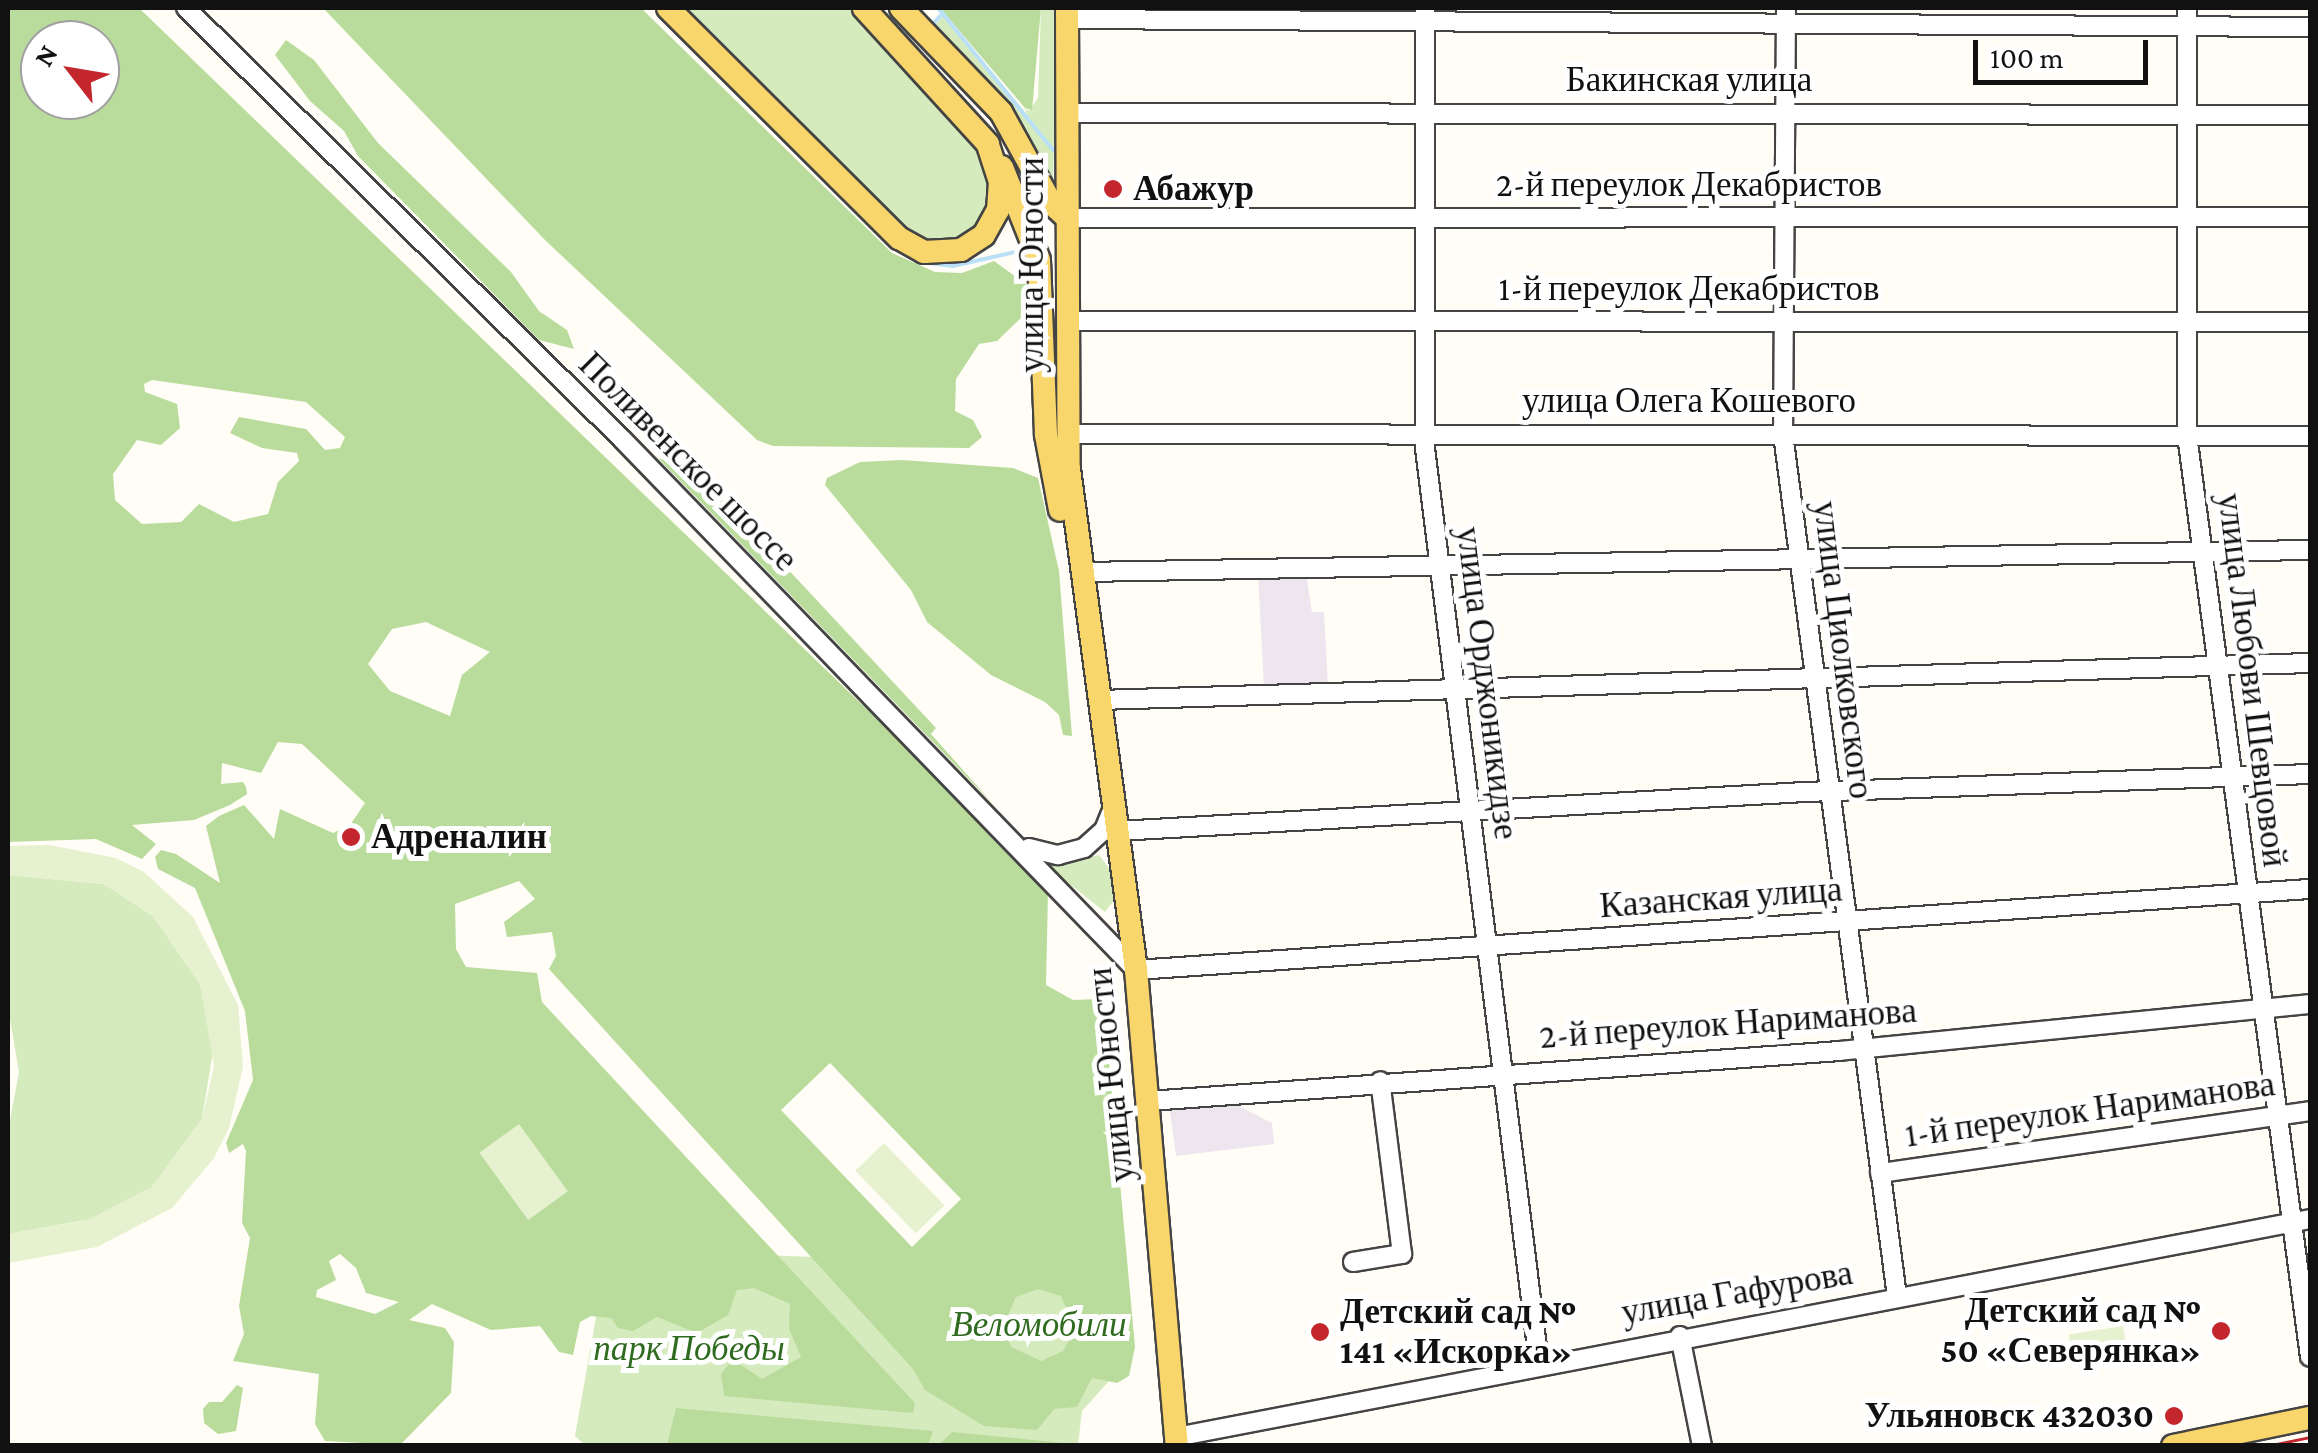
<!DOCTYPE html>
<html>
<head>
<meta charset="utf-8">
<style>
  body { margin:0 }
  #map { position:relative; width:2318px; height:1453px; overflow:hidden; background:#fffdf5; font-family:"Crimson Pro",serif }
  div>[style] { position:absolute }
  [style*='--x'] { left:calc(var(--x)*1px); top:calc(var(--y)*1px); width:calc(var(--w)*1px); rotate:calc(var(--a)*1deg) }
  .industrial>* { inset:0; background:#eee6ef }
  .green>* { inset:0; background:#d5ebbd }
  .forest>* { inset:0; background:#b9dc9c }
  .pitch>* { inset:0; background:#e6f2cf; transform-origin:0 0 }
  .stream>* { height:4px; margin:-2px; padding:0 2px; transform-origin:2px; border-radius:2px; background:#b9e0f7 }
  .roads { filter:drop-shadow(2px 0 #444) drop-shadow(-2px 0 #444) drop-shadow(0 2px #444) drop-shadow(0 -2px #444) }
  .minor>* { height:18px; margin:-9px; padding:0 9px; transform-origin:9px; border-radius:9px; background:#fff }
  .major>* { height:22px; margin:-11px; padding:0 11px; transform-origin:11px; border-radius:11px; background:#f9d66b }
  .tram>* { height:2.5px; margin:-1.25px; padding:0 1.25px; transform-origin:1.25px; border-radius:1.25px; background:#c4262e }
  .dots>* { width:28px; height:28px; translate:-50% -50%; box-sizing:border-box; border:5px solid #fff; border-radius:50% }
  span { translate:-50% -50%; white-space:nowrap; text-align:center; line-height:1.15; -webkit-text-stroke:10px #fff; paint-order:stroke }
  .street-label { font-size:35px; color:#111 }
  .poi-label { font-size:35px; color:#111; font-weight:700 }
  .left { translate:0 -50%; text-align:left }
  .right { translate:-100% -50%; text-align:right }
  .park-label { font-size:35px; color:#2f6b1f; font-style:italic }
  .frame { position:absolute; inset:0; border:10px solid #111; pointer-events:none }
  .north { position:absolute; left:20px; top:20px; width:100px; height:100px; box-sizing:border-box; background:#fff; border:2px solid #a0a0a0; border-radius:50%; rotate:301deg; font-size:28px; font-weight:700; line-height:40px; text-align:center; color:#111 }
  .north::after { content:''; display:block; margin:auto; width:35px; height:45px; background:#c4262e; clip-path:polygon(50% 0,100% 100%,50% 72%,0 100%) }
  .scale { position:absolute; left:1973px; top:40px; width:175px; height:45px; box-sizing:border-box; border:5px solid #111; border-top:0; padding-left:12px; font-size:30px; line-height:35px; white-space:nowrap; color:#111; -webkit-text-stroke:8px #fff; paint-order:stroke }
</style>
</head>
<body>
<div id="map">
  <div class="industrial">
    <i style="clip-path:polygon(1306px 573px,1312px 612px,1324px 612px,1328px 686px,1264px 689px,1258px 574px)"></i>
    <i style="clip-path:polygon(1227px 1100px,1272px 1123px,1274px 1144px,1176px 1156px,1169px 1105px)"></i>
  </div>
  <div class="green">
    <i style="clip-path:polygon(677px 8px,849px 8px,976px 146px,986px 163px,993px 206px,967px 240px,916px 241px)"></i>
    <i style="clip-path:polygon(1041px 8px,1057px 8px,1053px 182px,1003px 100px,933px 27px,944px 15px,1027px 114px,1025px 108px,1029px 111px,1038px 98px)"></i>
    <i style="clip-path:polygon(1099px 855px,1112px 872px,1115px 899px,1105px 912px,1047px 866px)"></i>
    <i style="clip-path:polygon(8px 875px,104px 884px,153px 916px,200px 984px,215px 1039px,202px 1119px,152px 1187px,91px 1219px,8px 1234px,8px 1131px,19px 1072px,8px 1007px)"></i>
    <i style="clip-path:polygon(608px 1249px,1119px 1269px,1109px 1381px,1082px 1411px,1078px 1445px,586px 1446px,575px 1436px)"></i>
  </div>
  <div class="forest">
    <i style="clip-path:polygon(evenodd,8px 8px,139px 8px,1039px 875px,1048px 891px,1046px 985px,1073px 1000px,1099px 999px,1104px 1007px,1135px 1347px,1129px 1376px,1117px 1383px,1092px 1378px,1077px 1407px,1054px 1409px,1037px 1430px,984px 1426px,925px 1390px,913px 1369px,549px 969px,556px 956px,552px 932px,507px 937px,504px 922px,535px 899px,519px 881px,455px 904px,456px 949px,466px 967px,537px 973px,542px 1002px,915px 1403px,913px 1413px,724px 1396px,721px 1374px,728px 1365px,738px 1363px,762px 1379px,801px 1357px,789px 1329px,790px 1304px,754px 1288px,737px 1290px,728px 1315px,697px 1333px,657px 1317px,633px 1331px,618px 1328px,611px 1318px,591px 1316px,580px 1322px,573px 1355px,559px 1352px,540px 1326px,491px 1330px,432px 1304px,409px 1320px,445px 1328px,454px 1342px,451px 1393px,400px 1445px,325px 1441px,315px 1424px,319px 1374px,233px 1361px,244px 1334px,239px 1306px,250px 1238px,242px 1223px,246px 1151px,243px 1144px,229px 1153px,226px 1143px,253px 1080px,245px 1011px,195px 888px,158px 869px,155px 857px,161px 850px,176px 854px,220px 883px,206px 826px,219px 816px,244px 805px,274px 839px,280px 809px,333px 833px,350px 825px,365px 803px,302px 744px,278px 742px,261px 773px,222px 763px,221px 784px,243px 782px,246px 787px,247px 794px,230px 805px,194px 820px,132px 825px,156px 844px,142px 859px,96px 839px,8px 842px,8px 8px,40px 40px,100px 40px,100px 100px,40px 100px,40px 40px,8px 8px,152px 380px,306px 402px,345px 437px,340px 448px,325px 450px,306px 429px,239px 417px,230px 433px,262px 448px,297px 453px,299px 461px,278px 482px,268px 514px,234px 522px,199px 504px,181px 522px,142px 524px,115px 500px,113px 474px,137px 440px,161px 445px,180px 428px,177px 404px,145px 392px,144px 384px,152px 380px,8px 8px,426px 622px,490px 652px,462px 675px,450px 716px,390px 691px,368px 664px,392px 629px,426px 622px,8px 8px,830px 1063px,961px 1199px,912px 1247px,781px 1110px,830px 1063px,8px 8px,340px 1254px,356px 1268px,366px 1293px,399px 1302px,375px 1314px,316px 1297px,317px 1290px,336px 1280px,329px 1261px,340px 1254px,8px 8px,1038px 1289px,1061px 1296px,1075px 1329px,1063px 1351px,1041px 1361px,1011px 1347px,1003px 1327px,1016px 1297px,1038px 1289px)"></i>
    <i style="clip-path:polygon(323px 8px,641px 8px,892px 253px,935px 272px,962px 273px,994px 261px,1027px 285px,1023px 316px,997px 341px,979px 344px,956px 379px,955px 411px,973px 420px,982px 437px,969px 448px,773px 446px,757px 440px,545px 240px)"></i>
    <i style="clip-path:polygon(940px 8px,1041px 8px,1032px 110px,1025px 108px)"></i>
    <i style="clip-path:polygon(286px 40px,314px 60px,378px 143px,511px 272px,539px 311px,567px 330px,574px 349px,539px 340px,358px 156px,344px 131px,310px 101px,275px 55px)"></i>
    <i style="clip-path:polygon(658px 458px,697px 472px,936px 728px,931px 734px,994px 805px)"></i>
    <i style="clip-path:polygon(902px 460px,1013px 468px,1038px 478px,1059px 571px,1072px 736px,1063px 735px,1059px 715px,1045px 702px,991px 675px,927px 622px,911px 590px,825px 485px,827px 478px,860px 462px)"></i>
    <i style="clip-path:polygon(237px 1385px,243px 1388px,236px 1431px,218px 1434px,204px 1423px,203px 1409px,209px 1402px,222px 1402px)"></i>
    <i style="clip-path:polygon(676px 1408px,933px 1431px,928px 1445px,667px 1445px)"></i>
    <i style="clip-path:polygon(952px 1432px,1063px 1443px,1070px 1445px,939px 1445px)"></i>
  </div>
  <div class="pitch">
    <i style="clip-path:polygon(49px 845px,116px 858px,144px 872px,193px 917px,238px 1005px,243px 1067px,229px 1128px,214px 1158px,172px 1208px,97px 1247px,8px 1263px,8px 1234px,91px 1219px,152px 1187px,202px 1119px,214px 1066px,200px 984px,153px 916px,104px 884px,8px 875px,8px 846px)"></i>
    <i style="left:519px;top:1124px;width:83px;height:49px;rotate:54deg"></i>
    <i style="left:884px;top:1143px;width:87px;height:40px;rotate:46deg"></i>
    <i style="left:2123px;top:1326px;width:30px;height:55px;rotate:81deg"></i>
  </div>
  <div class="stream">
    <i style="--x:938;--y:8;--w:183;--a:51"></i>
    <i style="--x:930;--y:27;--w:19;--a:-47"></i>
    <i style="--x:921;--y:262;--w:32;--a:7"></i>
    <i style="--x:953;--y:266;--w:73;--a:-12.7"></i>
  </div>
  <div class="roads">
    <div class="minor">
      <i style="--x:186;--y:8;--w:613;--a:44.67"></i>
      <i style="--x:622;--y:439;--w:739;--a:45.93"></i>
      <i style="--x:1136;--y:970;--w:1177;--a:-3.95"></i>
      <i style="--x:1425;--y:8;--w:440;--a:90"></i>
      <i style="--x:1425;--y:448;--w:922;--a:82.9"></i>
      <i style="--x:1786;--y:8;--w:426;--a:90.4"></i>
      <i style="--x:1783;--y:434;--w:870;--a:82.47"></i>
      <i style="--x:2187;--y:8;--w:427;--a:90"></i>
      <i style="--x:2187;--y:435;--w:930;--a:82.4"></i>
      <i style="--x:1067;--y:19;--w:1243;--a:0.37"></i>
      <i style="--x:1067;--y:113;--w:1243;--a:0.09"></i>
      <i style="--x:1067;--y:218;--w:1243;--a:-0.05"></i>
      <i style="--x:1067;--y:321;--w:1243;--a:0.05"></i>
      <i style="--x:1067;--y:434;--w:1243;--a:0.09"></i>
      <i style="--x:1084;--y:572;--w:1226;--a:-1.03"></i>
      <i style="--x:1099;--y:700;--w:1212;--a:-1.75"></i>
      <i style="--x:1118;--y:831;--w:688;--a:-3.25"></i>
      <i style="--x:1805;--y:792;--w:505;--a:-2.04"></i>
      <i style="--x:1029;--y:848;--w:30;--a:14"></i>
      <i style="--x:1058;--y:855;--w:27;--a:-15"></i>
      <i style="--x:1084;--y:848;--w:27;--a:-42"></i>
      <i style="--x:1104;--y:830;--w:24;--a:-68"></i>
      <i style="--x:1149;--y:1101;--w:692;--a:-4.14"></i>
      <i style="--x:1839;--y:1051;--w:473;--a:-5.7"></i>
      <i style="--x:1880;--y:1173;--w:434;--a:-8.2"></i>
      <i style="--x:1353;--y:1262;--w:50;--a:-9.3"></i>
      <i style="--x:1402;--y:1254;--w:174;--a:-97.2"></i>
      <i style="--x:1680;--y:1336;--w:112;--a:78.7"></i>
      <i style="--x:1176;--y:1437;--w:1155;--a:-10.88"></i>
    </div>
    <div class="major">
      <i style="--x:668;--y:8;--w:326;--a:44.9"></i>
      <i style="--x:899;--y:238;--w:29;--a:29"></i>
      <i style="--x:924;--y:252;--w:37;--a:-3"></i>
      <i style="--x:961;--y:250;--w:27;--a:-33"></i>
      <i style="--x:984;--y:235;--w:29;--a:-61"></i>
      <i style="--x:998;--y:210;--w:28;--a:-86"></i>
      <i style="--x:1000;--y:182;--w:40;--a:-108"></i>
      <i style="--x:988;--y:144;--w:184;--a:-132.4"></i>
      <i style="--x:901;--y:8;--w:144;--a:46.1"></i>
      <i style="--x:1001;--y:112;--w:104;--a:61.2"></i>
      <i style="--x:1051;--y:203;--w:22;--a:43"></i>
      <i style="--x:1067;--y:8;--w:461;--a:89.8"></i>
      <i style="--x:1069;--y:469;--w:505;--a:82.38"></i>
      <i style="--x:1136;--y:970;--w:478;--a:85.1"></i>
      <i style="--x:1002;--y:167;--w:100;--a:68.3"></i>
      <i style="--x:1039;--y:260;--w:175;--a:87.7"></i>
      <i style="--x:1046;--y:435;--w:76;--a:79.4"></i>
      <i style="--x:2173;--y:1446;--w:140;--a:-11.6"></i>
    </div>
  </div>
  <div class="tram">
    <i style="--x:2267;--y:1446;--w:44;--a:-11.8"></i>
  </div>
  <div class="dots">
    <i style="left:1113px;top:189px;background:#c4262e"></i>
    <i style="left:351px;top:837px;background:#c4262e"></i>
    <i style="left:2221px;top:1331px;background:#c4262e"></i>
    <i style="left:1320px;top:1332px;background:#c4262e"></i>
    <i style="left:2174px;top:1416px;background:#c4262e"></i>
  </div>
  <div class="street-label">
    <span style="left:1689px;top:80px">Бакинская улица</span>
    <span style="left:1689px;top:185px">2-й переулок Декабристов</span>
    <span style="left:1032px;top:265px;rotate:-90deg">улица Юности</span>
    <span style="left:1689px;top:289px">1-й переулок Декабристов</span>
    <span style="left:1689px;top:401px">улица Олега Кошевого</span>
    <span style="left:688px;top:462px;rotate:45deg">Поливенское шоссе</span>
    <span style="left:1843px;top:650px;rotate:83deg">улица Циолковского</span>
    <span style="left:2252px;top:680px;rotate:83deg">улица Любови Шевцовой</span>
    <span style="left:1487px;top:683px;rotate:83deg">улица Орджоникидзе</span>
    <span style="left:1721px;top:898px;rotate:-4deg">Казанская улица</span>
    <span style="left:1728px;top:1024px;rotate:-4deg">2-й переулок Нариманова</span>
    <span style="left:1111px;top:1075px;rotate:-96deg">улица Юности</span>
    <span style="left:2090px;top:1110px;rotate:-8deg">1-й переулок Нариманова</span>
    <span style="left:1737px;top:1293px;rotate:-10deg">улица Гафурова</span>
  </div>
  <div class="poi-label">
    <span class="left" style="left:1133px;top:189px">Абажур</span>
    <span class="left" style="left:371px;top:837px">Адреналин</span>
    <span class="right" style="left:2201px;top:1331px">Детский сад №<br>50 «Северянка»</span>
    <span class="left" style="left:1340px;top:1332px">Детский сад №<br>141 «Искорка»</span>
    <span class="right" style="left:2154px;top:1416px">Ульяновск 432030</span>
  </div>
  <div class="park-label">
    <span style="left:1039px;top:1325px">Веломобили</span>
    <span style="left:689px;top:1349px">парк Победы</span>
  </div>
  <div class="frame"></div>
  <div class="north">N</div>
  <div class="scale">100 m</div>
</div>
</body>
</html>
